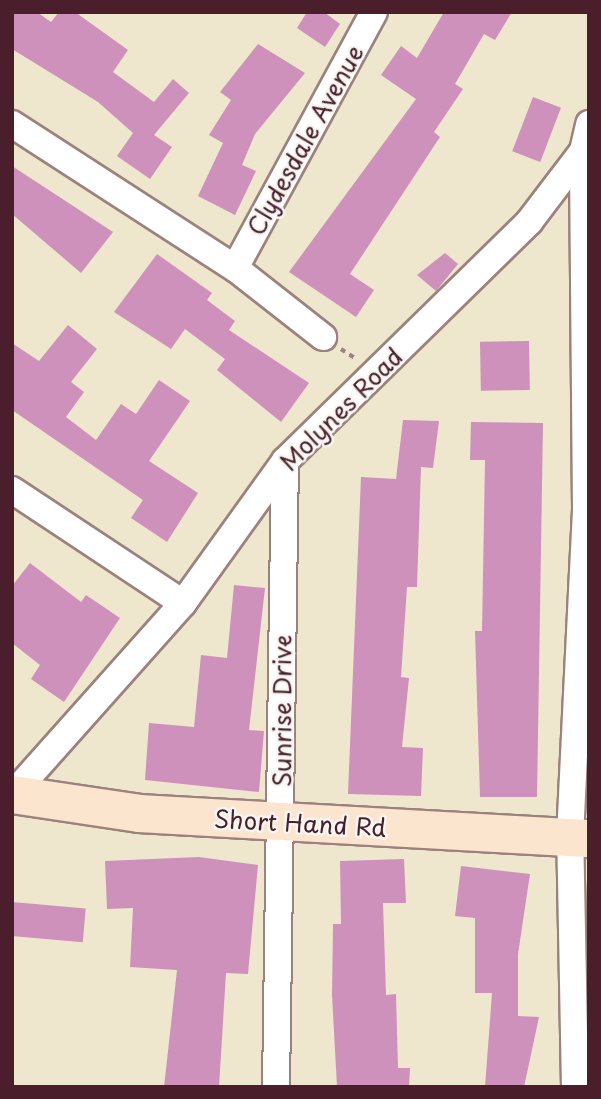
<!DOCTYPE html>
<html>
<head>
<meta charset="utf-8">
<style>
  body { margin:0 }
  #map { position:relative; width:601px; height:1099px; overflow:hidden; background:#efe6ce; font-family:"Playpen Sans",sans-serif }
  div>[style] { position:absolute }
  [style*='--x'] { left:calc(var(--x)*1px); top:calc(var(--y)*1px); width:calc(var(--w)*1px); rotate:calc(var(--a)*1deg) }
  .building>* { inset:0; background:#ce91bb; transform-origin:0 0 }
  .path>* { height:3.5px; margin-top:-1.75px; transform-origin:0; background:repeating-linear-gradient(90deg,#9c827c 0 5px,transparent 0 10px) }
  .roads { filter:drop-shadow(2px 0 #9c827c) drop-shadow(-2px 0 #9c827c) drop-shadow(0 2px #9c827c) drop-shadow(0 -2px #9c827c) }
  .street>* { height:26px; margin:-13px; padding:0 13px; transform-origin:13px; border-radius:13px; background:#fff }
  .secondary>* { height:37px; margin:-18.5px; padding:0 18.5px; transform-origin:18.5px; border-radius:18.5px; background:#fce5cf }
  span { translate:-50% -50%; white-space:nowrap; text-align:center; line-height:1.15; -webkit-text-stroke:5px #f6f6f2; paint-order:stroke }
  .street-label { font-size:24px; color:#4a1f2b }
  .frame { position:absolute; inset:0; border:14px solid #4a1f2b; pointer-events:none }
</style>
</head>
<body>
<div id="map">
  <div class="building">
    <i style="clip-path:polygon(12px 12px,37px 12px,51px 22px,59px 12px,75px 12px,128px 50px,113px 72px,154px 102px,173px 79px,189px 93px,154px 135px,172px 147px,150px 179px,117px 156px,133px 133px,98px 102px,12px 49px)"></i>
    <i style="clip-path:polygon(307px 12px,324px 12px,340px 24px,325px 47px,297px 28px)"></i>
    <i style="clip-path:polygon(444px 12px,512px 12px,495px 40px,484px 34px,455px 84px,463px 89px,434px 132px,440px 137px,350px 274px,374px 290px,356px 317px,289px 272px,416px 99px,381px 75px,401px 46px,417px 58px)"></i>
    <i style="clip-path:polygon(258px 44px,305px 73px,255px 134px,242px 165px,256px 171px,235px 215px,198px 196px,223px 143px,209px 135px,231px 100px,220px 92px)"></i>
    <i style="left:533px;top:97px;width:30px;height:58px;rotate:21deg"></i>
    <i style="clip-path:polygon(12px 166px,113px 232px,81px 273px,12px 214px)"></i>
    <i style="clip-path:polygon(445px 253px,458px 264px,436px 291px,417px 275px)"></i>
    <i style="clip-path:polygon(157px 254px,212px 293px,207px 300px,235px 321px,229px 330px,309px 383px,281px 422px,217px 370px,225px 359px,185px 329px,171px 349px,114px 312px)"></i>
    <i style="clip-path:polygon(68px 325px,97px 349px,71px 382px,84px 392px,66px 417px,96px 440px,121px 404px,136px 414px,159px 380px,190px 401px,149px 461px,198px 493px,167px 542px,131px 518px,143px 500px,12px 410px,12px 343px,39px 361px)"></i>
    <i style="left:529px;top:341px;width:49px;height:49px;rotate:89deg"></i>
    <i style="clip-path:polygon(403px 420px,439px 421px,433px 468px,421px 467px,417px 587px,407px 587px,401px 677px,409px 678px,402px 747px,423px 748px,421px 796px,348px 794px,361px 477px,396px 479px)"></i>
    <i style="clip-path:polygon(471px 422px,543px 423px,537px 797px,480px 797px,475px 631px,482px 631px,485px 460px,470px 460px)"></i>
    <i style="clip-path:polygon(30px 563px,81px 602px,86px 595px,120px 618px,64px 702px,31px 679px,40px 665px,12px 643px,12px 586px)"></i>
    <i style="clip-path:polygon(234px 585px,265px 588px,249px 730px,264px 731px,259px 792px,145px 780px,149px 723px,194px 727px,201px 655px,227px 658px)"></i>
    <i style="clip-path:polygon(199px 857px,258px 865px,248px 974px,226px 973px,219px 1087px,164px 1087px,177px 970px,130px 967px,133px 908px,107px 909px,105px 861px)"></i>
    <i style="clip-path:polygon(404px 859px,406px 903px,383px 903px,386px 995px,396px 994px,398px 1068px,410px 1068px,409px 1087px,337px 1087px,332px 995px,333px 924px,341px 924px,340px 861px)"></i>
    <i style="clip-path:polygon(461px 866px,530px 874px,518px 954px,518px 1016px,539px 1017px,524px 1087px,485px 1087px,492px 993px,475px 993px,475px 918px,455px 916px)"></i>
    <i style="left:12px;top:902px;width:74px;height:34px;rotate:5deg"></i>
  </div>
  <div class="path">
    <i style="--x:341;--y:349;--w:17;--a:33"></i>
  </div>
  <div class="roads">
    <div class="street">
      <i style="--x:12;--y:124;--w:265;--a:32.9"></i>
      <i style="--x:235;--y:268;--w:112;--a:38.1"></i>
      <i style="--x:235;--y:268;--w:291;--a:-61.5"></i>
      <i style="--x:12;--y:490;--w:205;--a:33.5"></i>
      <i style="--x:13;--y:794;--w:256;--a:-48.3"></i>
      <i style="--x:183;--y:603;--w:175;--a:-54.3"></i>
      <i style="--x:285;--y:461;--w:342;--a:-44.4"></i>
      <i style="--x:529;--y:222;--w:89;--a:-52.7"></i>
      <i style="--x:583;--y:151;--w:28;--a:-77"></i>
      <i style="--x:276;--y:1087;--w:626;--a:-89.18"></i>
      <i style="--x:575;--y:1087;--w:250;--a:-91.1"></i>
      <i style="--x:570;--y:837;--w:328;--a:-87.2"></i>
      <i style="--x:586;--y:509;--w:358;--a:-90.5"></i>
    </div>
    <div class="secondary">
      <i style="--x:12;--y:794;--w:128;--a:8.5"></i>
      <i style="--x:139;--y:813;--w:451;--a:3.2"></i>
    </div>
  </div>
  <div class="street-label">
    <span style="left:305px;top:140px;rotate:-61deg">Clydesdale Avenue</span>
    <span style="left:341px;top:409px;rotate:-45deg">Molynes Road</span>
    <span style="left:282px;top:711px;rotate:-90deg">Sunrise Drive</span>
    <span style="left:300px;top:823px;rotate:3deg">Short Hand Rd</span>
  </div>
  <div class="frame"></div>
</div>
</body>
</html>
